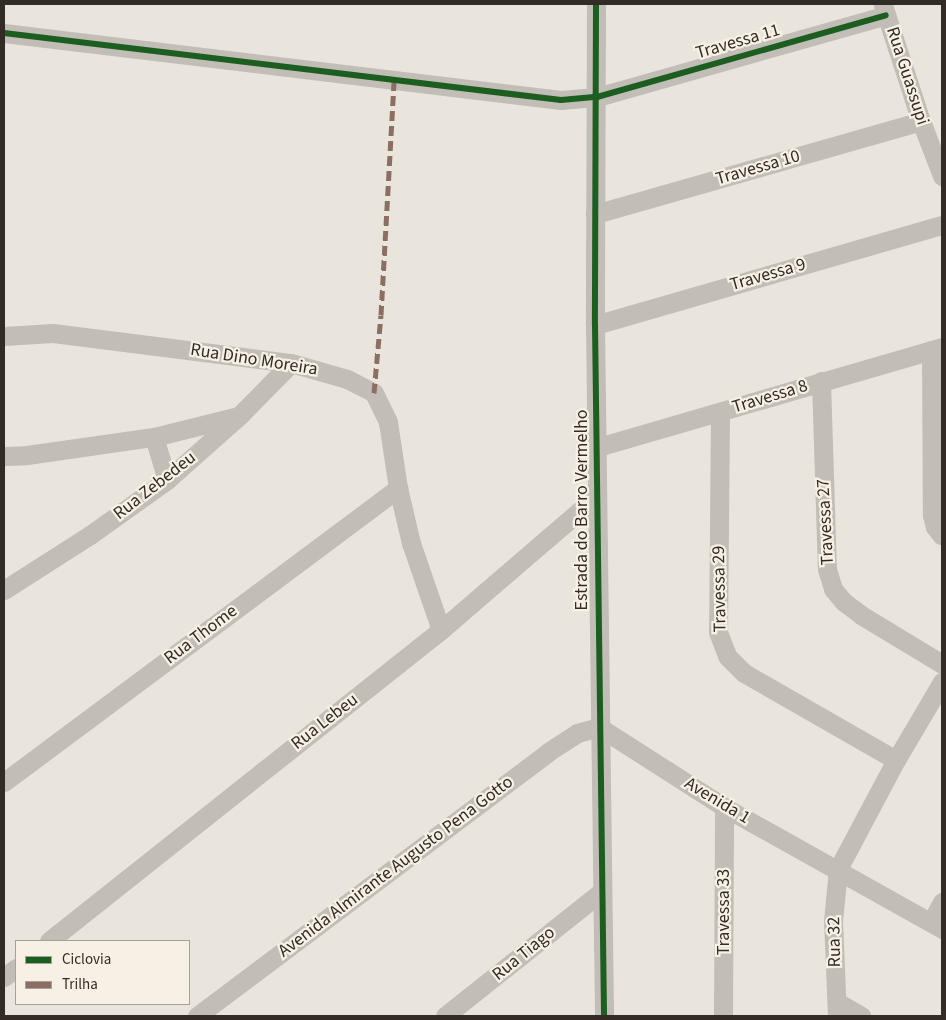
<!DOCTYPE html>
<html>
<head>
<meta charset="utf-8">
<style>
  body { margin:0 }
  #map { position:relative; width:946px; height:1020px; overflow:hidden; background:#e9e5dd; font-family:"Source Sans 3",sans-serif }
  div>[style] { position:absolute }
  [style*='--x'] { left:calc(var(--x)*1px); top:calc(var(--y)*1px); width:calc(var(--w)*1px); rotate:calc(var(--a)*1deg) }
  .minor>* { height:19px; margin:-9.5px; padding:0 9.5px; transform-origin:9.5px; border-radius:9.5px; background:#c2bdb7 }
  .quiet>* { height:5px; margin-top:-2.5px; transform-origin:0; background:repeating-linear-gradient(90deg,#8d6e63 0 10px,transparent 0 15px) }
  .cycleway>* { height:6px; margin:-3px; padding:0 3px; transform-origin:3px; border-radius:3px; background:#1b5e20 }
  span { translate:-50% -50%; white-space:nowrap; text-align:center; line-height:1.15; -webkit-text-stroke:4.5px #f7f0e4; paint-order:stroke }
  .street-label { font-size:18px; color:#322b26 }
  .frame { position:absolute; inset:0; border:5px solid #322b26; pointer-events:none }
  .legend { position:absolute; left:15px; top:940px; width:175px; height:65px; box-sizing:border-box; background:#f7f0e4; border:1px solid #a8a198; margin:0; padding:6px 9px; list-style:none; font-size:15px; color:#322b26 }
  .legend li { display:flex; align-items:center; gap:10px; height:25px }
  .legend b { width:25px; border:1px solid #a8a198 }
</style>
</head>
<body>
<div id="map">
  <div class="minor">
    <i style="--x:596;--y:4;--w:321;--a:90.2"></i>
    <i style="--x:595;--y:325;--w:691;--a:89.25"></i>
    <i style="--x:883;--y:5;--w:122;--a:71.9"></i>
    <i style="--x:921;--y:121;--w:59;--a:69.1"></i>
    <i style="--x:4;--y:33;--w:561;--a:6.86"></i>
    <i style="--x:561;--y:100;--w:36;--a:-5"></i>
    <i style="--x:597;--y:97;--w:300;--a:-15.8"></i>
    <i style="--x:595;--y:214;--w:339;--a:-15.9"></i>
    <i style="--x:595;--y:325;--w:361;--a:-16.1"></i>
    <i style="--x:4;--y:336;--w:49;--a:-3.5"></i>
    <i style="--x:53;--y:333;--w:240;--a:7.2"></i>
    <i style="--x:291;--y:363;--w:58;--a:15.9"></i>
    <i style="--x:347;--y:379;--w:30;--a:27"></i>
    <i style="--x:374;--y:393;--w:32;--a:64"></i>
    <i style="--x:388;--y:422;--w:67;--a:81.4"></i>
    <i style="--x:398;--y:488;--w:57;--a:76.7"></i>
    <i style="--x:411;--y:543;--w:92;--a:71"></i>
    <i style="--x:931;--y:350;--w:165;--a:89.7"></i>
    <i style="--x:932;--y:515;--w:12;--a:76"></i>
    <i style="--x:935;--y:527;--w:11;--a:52"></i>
    <i style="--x:821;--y:381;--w:188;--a:88.2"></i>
    <i style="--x:827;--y:569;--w:21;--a:73"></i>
    <i style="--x:833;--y:589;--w:17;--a:50"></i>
    <i style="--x:844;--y:602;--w:21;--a:37"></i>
    <i style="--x:861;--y:615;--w:95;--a:31.2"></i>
    <i style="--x:720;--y:412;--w:220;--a:90.5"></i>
    <i style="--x:718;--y:632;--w:26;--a:69"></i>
    <i style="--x:727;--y:656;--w:24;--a:45"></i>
    <i style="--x:744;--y:673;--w:175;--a:29.8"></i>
    <i style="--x:154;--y:437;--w:45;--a:73.2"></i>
    <i style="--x:598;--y:447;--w:358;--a:-16.2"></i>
    <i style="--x:4;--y:456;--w:23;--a:-2"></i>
    <i style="--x:27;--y:455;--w:128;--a:-8.1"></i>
    <i style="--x:154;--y:437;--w:83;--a:-13.9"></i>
    <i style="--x:4;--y:590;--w:102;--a:-32.6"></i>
    <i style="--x:90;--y:535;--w:95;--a:-35.5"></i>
    <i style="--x:167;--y:480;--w:96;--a:-41.6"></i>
    <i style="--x:239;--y:416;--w:74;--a:-45.5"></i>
    <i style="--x:599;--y:727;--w:148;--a:32.6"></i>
    <i style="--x:724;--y:807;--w:250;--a:29.2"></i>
    <i style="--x:4;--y:782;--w:492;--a:-36.7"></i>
    <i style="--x:931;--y:922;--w:23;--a:-61"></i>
    <i style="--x:49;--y:941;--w:500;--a:-38.43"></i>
    <i style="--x:441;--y:630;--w:206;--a:-40.7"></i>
    <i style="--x:4;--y:977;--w:15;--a:-37"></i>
    <i style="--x:837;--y:1002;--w:28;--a:30"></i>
    <i style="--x:197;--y:1016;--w:439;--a:-36.9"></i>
    <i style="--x:548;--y:752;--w:35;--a:-33"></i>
    <i style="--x:577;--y:733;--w:23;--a:-15"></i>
    <i style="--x:445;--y:1016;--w:201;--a:-38.5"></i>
    <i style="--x:723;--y:1016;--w:209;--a:-89.7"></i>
    <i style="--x:837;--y:1016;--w:95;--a:-92.4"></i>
    <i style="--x:833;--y:921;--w:52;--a:-84.5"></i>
    <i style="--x:838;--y:869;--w:123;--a:-62"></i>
    <i style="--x:896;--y:760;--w:91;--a:-59.5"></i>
  </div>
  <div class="quiet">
    <i style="--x:374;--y:393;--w:78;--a:-84.9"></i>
    <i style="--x:381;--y:315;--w:234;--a:-86.8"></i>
  </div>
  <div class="cycleway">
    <i style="--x:596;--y:4;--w:321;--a:90.2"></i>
    <i style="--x:595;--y:325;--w:691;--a:89.25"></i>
    <i style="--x:4;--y:33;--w:561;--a:6.86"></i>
    <i style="--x:561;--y:100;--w:36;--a:-5"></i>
    <i style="--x:597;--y:97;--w:300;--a:-15.8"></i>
  </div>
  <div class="street-label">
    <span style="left:738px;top:42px;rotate:-16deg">Travessa 11</span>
    <span style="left:907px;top:76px;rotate:72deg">Rua Guassupi</span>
    <span style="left:758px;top:168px;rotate:-16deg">Travessa 10</span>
    <span style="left:768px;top:275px;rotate:-16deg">Travessa 9</span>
    <span style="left:254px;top:360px;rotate:9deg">Rua Dino Moreira</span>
    <span style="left:770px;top:397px;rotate:-17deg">Travessa 8</span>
    <span style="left:155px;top:486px;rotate:-38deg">Rua Zebedeu</span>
    <span style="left:582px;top:510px;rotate:-90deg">Estrada do Barro Vermelho</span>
    <span style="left:826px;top:522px;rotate:-93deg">Travessa 27</span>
    <span style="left:720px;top:589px;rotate:-91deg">Travessa 29</span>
    <span style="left:201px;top:635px;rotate:-37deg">Rua Thome</span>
    <span style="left:325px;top:722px;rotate:-38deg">Rua Lebeu</span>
    <span style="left:717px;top:801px;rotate:31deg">Avenida 1</span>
    <span style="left:396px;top:867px;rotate:-37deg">Avenida Almirante Augusto Pena Gotto</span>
    <span style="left:724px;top:912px;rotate:-90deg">Travessa 33</span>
    <span style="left:835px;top:942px;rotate:-91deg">Rua 32</span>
    <span style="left:524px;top:954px;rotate:-39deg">Rua Tiago</span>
  </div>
  <div class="frame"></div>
  <ul class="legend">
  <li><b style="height:6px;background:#1b5e20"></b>Ciclovia</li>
  <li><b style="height:6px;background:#8d6e63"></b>Trilha</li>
  </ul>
</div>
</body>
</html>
